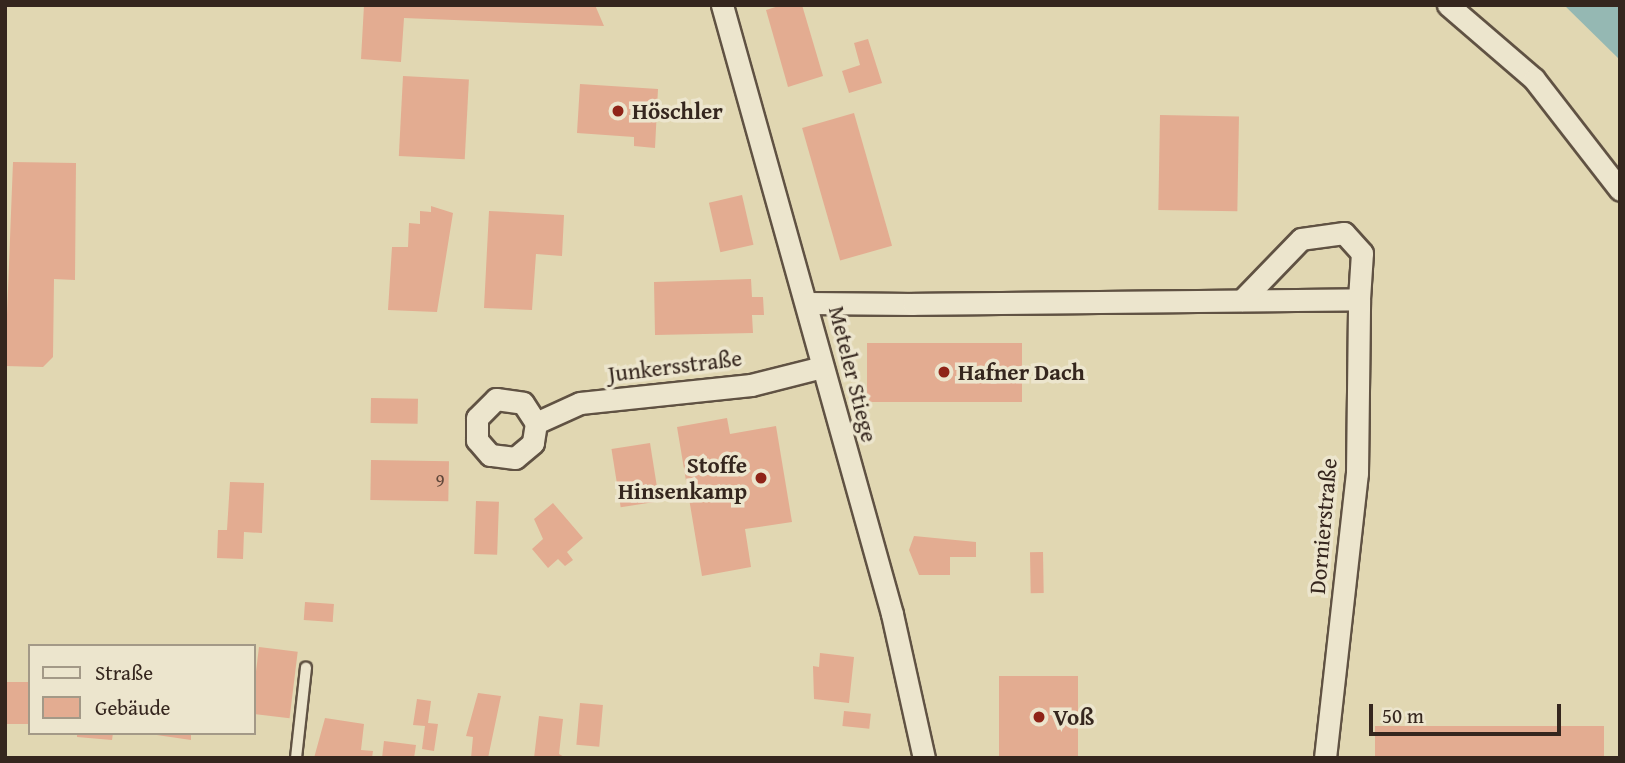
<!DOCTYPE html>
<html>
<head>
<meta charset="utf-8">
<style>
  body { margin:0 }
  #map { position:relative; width:1625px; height:763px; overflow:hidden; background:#e1d7b2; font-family:"Gentium Book Plus",serif }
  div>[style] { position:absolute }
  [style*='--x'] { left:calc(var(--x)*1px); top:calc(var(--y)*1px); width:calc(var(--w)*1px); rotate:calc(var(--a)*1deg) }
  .water>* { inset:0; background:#95b8b3 }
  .building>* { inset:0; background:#e3ac91; transform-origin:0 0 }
  .roads { filter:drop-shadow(2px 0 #605243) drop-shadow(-2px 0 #605243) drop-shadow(0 2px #605243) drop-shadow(0 -2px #605243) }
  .service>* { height:10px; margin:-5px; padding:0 5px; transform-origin:5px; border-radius:5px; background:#ece5cd }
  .minor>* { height:21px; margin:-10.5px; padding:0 10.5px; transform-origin:10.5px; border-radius:10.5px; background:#ece5cd }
  .dots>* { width:19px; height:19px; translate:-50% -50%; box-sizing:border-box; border:4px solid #ece5cd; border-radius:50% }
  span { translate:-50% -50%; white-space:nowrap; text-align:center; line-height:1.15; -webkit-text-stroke:7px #ece5cd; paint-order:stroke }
  .number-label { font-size:19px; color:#60483b }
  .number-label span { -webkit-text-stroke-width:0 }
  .poi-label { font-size:23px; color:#35261e; font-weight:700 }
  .left { translate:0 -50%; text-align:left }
  .right { translate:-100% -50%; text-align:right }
  .street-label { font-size:23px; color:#35261e }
  .frame { position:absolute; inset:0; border:7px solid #35261e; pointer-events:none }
  .legend { position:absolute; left:28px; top:644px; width:228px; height:91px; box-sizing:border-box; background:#ece5cd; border:2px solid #a39987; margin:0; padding:9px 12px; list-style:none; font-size:21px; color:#35261e }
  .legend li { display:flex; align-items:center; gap:14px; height:35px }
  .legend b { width:35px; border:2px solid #a39987 }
  .scale { position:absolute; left:1369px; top:704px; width:192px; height:32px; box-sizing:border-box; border:4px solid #35261e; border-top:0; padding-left:9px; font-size:21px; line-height:24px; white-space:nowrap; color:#35261e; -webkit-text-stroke:5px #ece5cd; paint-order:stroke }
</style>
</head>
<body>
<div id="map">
  <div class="water">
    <i style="clip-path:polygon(1564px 5px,1620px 5px,1620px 60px)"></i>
  </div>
  <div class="building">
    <i style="clip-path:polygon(364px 5px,595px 5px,604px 26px,404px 18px,401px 62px,361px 59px)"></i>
    <i style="clip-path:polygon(782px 5px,802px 5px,823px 76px,788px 87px,766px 10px)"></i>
    <i style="clip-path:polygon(868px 39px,882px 83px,849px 93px,842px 71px,860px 65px,854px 43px)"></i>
    <i style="left:403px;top:76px;width:66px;height:80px;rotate:3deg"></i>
    <i style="clip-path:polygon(580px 84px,658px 89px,655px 148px,634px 146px,634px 137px,577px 133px)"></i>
    <i style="left:854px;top:113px;width:138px;height:54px;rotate:74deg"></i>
    <i style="left:1160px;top:115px;width:79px;height:95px;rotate:1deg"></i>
    <i style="clip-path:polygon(13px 162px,76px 163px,75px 280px,54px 279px,53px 357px,43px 367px,5px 366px)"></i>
    <i style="left:742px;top:195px;width:51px;height:34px;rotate:77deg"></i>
    <i style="clip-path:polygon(431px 206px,453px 213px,437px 312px,388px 310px,392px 247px,408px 247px,409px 223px,420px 224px,420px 211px,431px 212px)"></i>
    <i style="clip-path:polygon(489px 211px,564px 215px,562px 256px,536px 254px,532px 310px,484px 308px)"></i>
    <i style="clip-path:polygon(751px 279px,752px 297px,763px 297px,764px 315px,752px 315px,753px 333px,655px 335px,654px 282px)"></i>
    <i style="left:867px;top:343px;width:155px;height:59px"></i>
    <i style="left:371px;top:398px;width:47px;height:25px;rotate:1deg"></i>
    <i style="clip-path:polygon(727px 418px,730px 434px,776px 426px,792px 522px,745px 529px,751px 567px,702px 576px,677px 427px)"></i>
    <i style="left:650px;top:443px;width:59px;height:39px;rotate:81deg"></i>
    <i style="left:371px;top:460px;width:78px;height:40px;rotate:1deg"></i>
    <i style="clip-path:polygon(230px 482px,264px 483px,262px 533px,244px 532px,243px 559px,217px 558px,218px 530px,227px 530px)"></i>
    <i style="left:476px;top:501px;width:23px;height:53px;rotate:2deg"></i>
    <i style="clip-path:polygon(553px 503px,583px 538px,567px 552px,573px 560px,565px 566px,558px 559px,548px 568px,532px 549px,543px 539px,534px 519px)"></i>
    <i style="clip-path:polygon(914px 536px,976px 542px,976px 557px,950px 557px,950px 575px,919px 575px,909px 550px)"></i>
    <i style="left:1043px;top:552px;width:41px;height:13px;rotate:89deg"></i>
    <i style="left:305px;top:602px;width:29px;height:18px;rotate:4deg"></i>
    <i style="left:259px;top:647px;width:39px;height:67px;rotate:7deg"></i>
    <i style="clip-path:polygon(820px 653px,854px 657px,849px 703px,814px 699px,813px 666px,819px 667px)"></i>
    <i style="left:999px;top:676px;width:79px;height:82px"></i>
    <i style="left:30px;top:682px;width:42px;height:25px;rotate:90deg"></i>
    <i style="clip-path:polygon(478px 693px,501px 696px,488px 758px,471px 758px,473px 737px,466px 736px)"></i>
    <i style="clip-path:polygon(417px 699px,431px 701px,428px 723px,438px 724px,434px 751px,422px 749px,425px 726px,413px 725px)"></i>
    <i style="left:580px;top:703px;width:23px;height:42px;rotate:5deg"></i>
    <i style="left:844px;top:711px;width:27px;height:15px;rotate:6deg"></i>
    <i style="clip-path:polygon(539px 716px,563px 719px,559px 754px,566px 758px,534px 758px)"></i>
    <i style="clip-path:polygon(325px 718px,364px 724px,361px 750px,373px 751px,372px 758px,314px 758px)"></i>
    <i style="left:1604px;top:726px;width:32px;height:229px;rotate:90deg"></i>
    <i style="clip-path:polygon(77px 733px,113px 733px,112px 740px,77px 737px)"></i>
    <i style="clip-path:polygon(143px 733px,191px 733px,191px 740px)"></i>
    <i style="clip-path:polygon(384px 741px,416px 745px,414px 758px,382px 758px)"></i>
  </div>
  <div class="roads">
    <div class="service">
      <i style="--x:296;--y:758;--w:91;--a:-83.7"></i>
    </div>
    <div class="minor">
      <i style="--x:722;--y:5;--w:632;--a:74.4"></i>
      <i style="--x:892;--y:614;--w:148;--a:77.5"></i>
      <i style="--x:1448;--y:5;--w:113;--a:40.7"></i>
      <i style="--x:1534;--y:79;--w:140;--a:52.2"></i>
      <i style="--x:808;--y:303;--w:105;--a:0.5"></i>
      <i style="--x:913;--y:304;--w:446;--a:-0.6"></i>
      <i style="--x:1359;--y:299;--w:46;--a:-86.3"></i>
      <i style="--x:1362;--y:253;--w:27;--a:-132"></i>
      <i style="--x:1344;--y:233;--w:43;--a:172.1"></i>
      <i style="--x:1301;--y:239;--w:85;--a:134"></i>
      <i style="--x:536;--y:423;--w:20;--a:99"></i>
      <i style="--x:533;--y:443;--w:23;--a:140"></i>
      <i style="--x:515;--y:458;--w:25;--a:-173"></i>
      <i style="--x:490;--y:455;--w:20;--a:-131"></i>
      <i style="--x:477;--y:440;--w:22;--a:-90"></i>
      <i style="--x:477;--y:418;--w:27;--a:-45"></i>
      <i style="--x:496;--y:399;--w:27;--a:8"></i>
      <i style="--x:523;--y:403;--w:24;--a:57"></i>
      <i style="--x:536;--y:423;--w:48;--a:-24.4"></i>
      <i style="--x:580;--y:403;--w:172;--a:-6"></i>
      <i style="--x:751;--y:385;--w:73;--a:-14.2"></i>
      <i style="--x:1325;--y:758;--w:287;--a:-83.6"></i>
      <i style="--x:1357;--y:473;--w:174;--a:-89.3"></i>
    </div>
  </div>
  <div class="dots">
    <i style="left:618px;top:111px;background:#8f2418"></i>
    <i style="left:944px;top:372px;background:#8f2418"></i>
    <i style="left:761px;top:478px;background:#8f2418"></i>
    <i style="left:1039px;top:717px;background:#8f2418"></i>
  </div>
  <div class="number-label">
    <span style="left:440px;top:481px">9</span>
  </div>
  <div class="poi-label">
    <span class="left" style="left:632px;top:111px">Höschler</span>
    <span class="left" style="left:958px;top:372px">Hafner Dach</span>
    <span class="right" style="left:747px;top:478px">Stoffe<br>Hinsenkamp</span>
    <span class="left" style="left:1053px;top:717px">Voß</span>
  </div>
  <div class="street-label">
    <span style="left:675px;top:366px;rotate:-7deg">Junkersstraße</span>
    <span style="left:853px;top:374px;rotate:76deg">Meteler Stiege</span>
    <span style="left:1323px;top:526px;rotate:-85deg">Dornierstraße</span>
  </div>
  <div class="frame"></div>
  <ul class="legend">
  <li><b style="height:9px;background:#ece5cd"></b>Straße</li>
  <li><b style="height:19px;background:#e3ac91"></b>Gebäude</li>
  </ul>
  <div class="scale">50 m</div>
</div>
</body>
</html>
